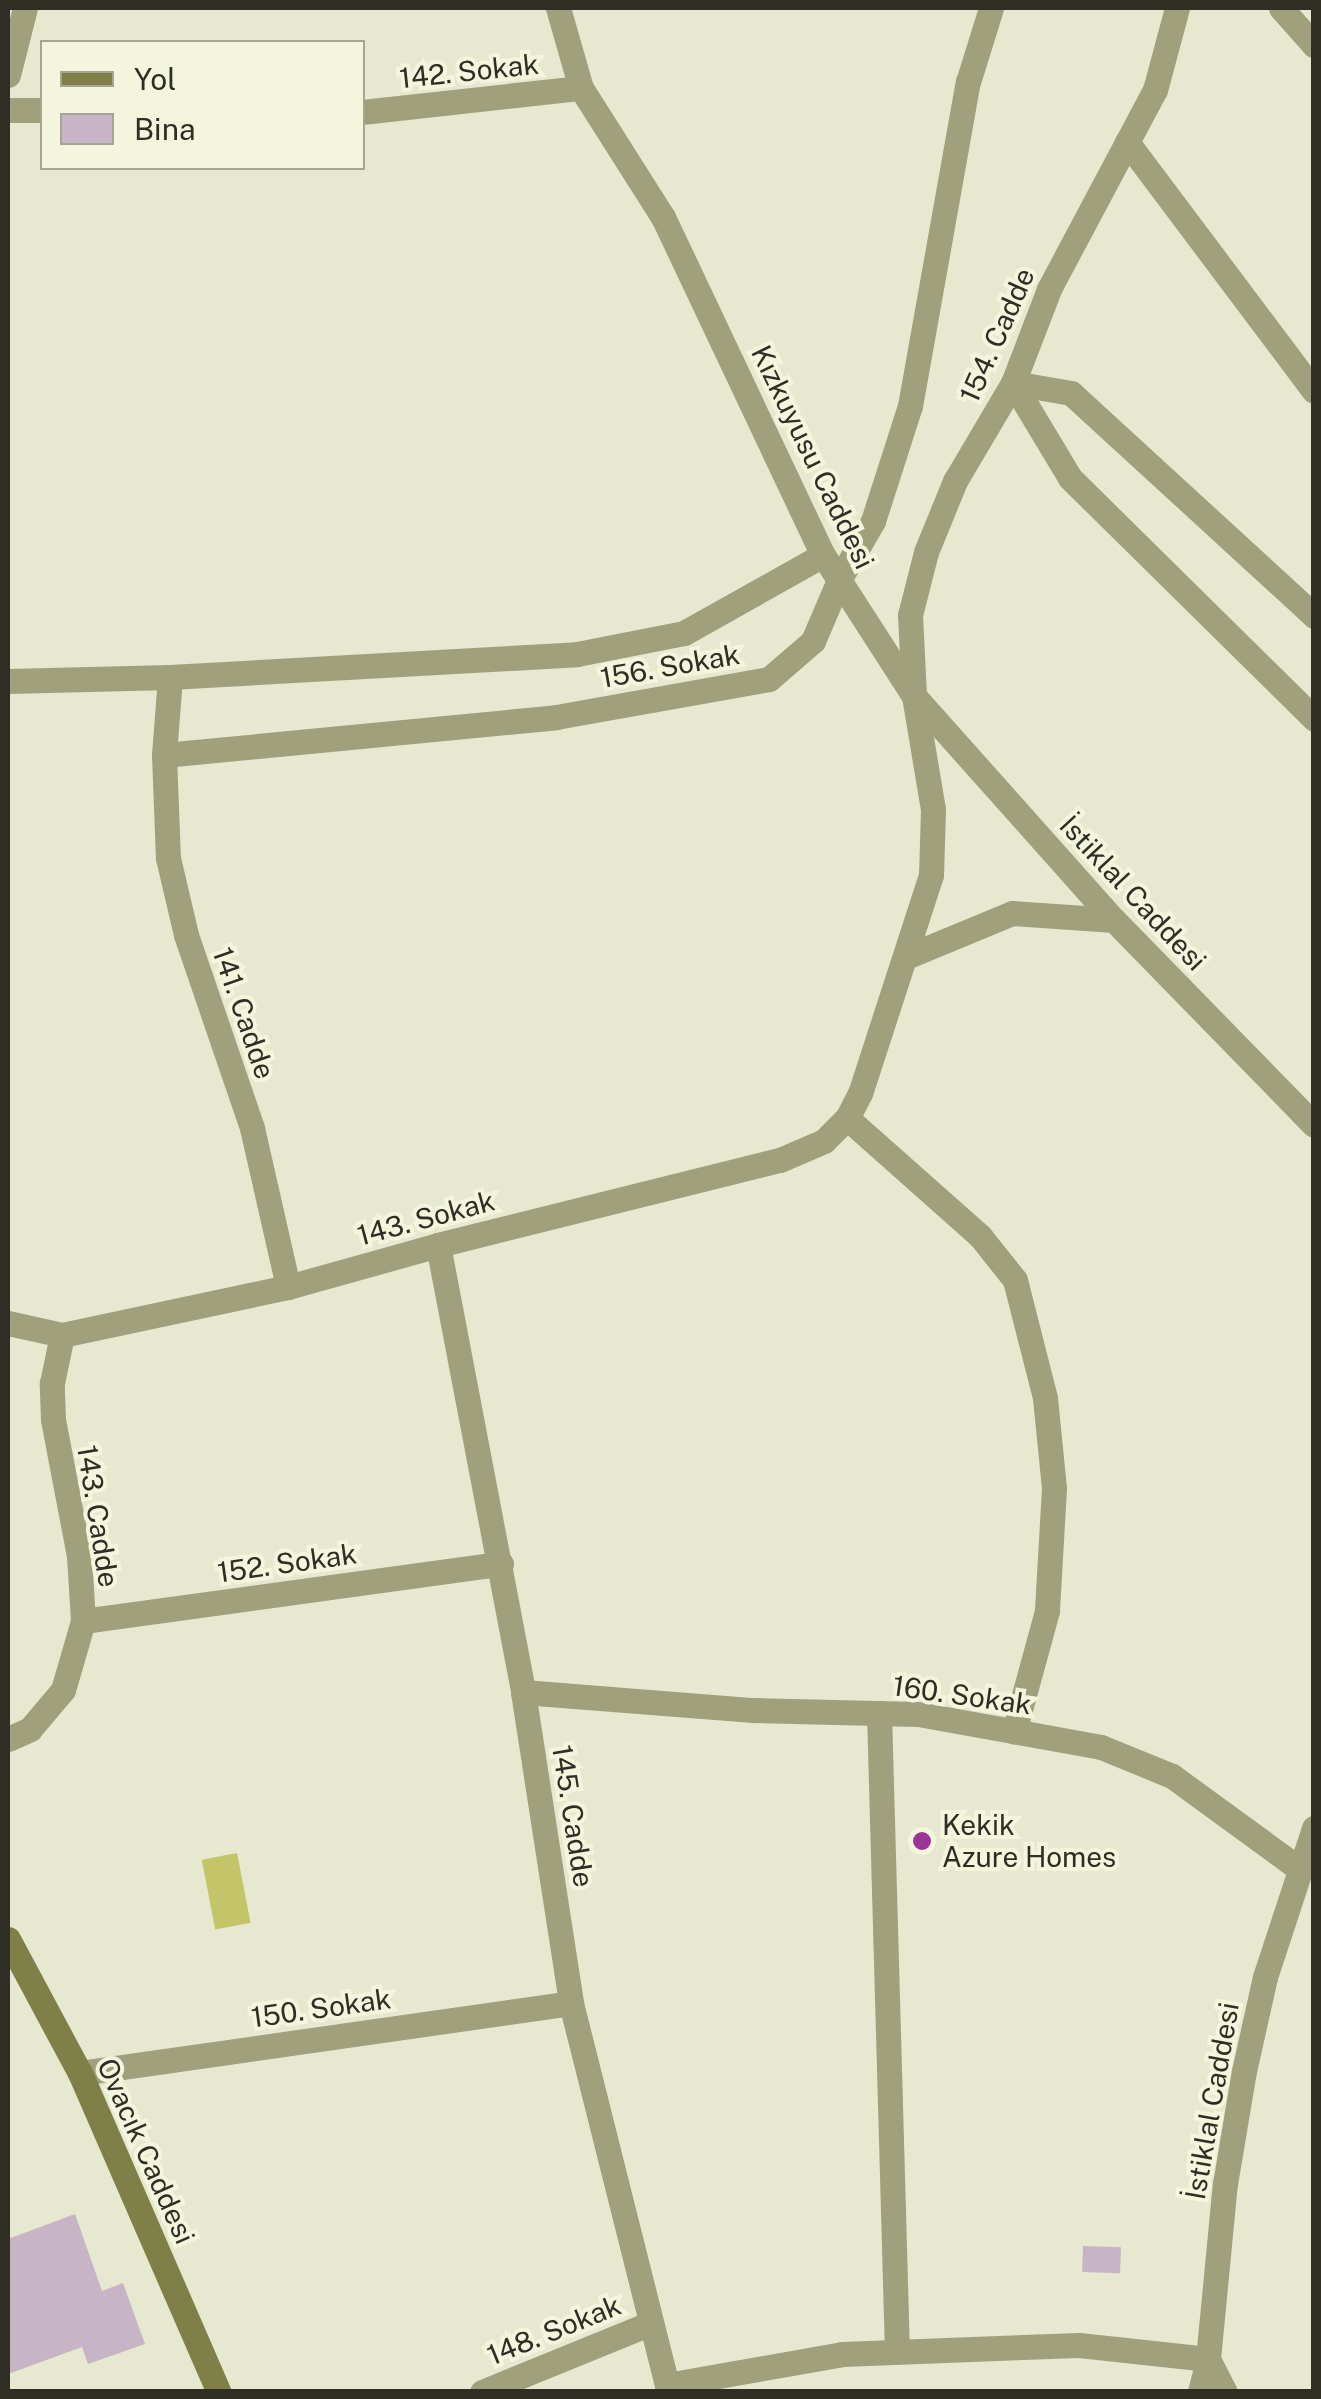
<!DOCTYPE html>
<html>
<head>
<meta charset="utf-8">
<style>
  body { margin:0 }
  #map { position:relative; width:1321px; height:2399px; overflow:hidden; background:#e6e8d0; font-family:"Public Sans",sans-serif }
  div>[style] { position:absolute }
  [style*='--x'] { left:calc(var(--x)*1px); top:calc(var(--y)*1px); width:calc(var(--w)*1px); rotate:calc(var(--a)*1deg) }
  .water>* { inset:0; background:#c3c568; transform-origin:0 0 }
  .building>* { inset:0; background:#c7b4c4; transform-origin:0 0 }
  .minor>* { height:25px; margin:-12.5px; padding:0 12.5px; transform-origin:12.5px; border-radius:12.5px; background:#a0a17c }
  .tertiary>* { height:25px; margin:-12.5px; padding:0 12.5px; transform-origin:12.5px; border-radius:12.5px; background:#a0a17c }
  .secondary>* { height:25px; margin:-12.5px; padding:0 12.5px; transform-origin:12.5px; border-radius:12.5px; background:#7f8047 }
  .dots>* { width:28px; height:28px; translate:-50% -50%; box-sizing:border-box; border:5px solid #f3f5dd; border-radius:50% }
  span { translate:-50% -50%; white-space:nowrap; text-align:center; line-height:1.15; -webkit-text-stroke:8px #f3f5dd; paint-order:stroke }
  .street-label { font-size:28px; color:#2e2e25 }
  .poi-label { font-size:28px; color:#2e2e25 }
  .left { translate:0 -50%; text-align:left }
  .frame { position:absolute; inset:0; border:10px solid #2e2e25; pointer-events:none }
  .legend { position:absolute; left:40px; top:40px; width:325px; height:130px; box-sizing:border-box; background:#f3f5dd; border:2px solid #a4a593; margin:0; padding:12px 18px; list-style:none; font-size:30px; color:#2e2e25 }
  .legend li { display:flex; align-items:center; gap:20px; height:50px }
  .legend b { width:50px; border:2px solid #a4a593 }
</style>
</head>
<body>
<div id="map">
  <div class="water">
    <i style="left:237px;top:1853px;width:71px;height:36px;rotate:79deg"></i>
  </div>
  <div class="building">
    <i style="clip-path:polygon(75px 2214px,102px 2291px,123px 2283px,145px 2344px,88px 2364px,82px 2347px,8px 2374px,8px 2239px)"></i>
    <i style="left:1083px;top:2246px;width:38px;height:26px;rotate:2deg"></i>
  </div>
  <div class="minor">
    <i style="--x:1281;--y:8;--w:50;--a:48.3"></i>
    <i style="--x:8;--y:75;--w:69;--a:-75.8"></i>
    <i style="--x:8;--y:110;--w:34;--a:0"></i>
    <i style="--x:362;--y:112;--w:220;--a:-6.3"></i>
    <i style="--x:1127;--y:142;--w:311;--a:53.1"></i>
    <i style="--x:1013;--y:383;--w:111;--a:59"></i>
    <i style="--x:1070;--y:478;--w:343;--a:44.6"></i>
    <i style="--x:1013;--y:383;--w:59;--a:9.8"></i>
    <i style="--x:1071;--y:393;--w:330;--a:42.5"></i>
    <i style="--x:170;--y:677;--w:78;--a:94.4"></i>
    <i style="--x:164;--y:755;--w:103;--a:87.8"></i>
    <i style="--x:168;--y:858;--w:79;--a:76.8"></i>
    <i style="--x:186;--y:935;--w:204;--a:71.1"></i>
    <i style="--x:252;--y:1128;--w:163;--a:77.2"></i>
    <i style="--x:8;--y:681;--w:162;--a:-1.4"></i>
    <i style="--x:170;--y:677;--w:408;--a:-3.2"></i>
    <i style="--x:577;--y:654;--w:109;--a:-11.1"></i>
    <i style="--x:684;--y:633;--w:159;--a:-29.3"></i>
    <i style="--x:914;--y:696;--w:81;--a:-92.8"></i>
    <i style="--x:910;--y:615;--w:65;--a:-75.7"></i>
    <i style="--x:926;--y:552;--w:77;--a:-67.8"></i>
    <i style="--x:955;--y:481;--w:114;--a:-59.4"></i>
    <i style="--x:1013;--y:383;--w:101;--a:-69"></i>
    <i style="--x:1049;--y:289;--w:225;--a:-62"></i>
    <i style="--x:1155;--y:90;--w:85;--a:-75"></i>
    <i style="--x:164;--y:755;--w:394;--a:-5.5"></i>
    <i style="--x:556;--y:717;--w:216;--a:-10.1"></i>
    <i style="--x:769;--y:679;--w:58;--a:-40.8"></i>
    <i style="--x:813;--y:641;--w:66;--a:-66.9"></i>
    <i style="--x:839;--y:580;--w:68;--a:-60"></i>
    <i style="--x:873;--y:521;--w:121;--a:-72.2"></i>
    <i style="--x:910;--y:406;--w:329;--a:-79.9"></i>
    <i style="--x:968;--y:82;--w:77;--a:-72.7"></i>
    <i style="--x:906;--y:957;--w:115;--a:-22.5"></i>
    <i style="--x:1012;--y:913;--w:102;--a:3.9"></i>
    <i style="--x:438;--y:1245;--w:455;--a:79.2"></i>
    <i style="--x:523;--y:1692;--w:315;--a:81.2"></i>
    <i style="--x:571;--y:2003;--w:401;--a:75.9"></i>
    <i style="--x:8;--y:1323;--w:55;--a:12.5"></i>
    <i style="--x:62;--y:1335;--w:231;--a:-12"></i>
    <i style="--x:288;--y:1287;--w:156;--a:-15.6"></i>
    <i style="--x:438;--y:1245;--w:352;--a:-14"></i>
    <i style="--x:780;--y:1160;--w:48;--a:-23.4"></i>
    <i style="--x:824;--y:1141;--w:33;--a:-45"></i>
    <i style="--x:847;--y:1118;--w:178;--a:41.6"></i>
    <i style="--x:980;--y:1236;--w:56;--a:51.5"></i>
    <i style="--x:1015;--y:1280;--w:122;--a:75.7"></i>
    <i style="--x:1045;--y:1398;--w:90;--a:84.3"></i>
    <i style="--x:1054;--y:1488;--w:123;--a:93.3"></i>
    <i style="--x:1047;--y:1611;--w:125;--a:105.3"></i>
    <i style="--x:83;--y:1621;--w:422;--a:-7.8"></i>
    <i style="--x:523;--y:1692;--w:231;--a:4.5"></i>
    <i style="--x:753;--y:1710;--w:165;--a:1.4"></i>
    <i style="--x:918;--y:1714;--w:186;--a:10.2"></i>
    <i style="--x:1101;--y:1747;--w:77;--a:22.2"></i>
    <i style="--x:1172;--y:1776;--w:155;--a:36.1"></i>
    <i style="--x:879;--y:1713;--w:639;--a:88.39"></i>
    <i style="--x:8;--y:1739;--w:24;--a:-24"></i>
    <i style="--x:30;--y:1729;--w:51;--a:-49.8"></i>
    <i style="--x:63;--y:1690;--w:72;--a:-73.8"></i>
    <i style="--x:83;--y:1621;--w:65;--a:-93.5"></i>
    <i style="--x:79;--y:1556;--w:138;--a:-100.8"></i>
    <i style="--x:53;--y:1420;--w:37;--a:-92"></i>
    <i style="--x:52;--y:1383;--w:49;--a:-78.2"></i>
    <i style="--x:80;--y:2073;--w:496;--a:-8.1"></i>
    <i style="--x:667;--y:2385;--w:178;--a:-10"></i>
    <i style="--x:842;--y:2354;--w:237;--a:-2.2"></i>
    <i style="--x:1079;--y:2345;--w:130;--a:6.2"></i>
    <i style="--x:1208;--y:2359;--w:37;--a:63"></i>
    <i style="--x:482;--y:2392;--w:180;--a:-22.2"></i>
  </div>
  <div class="tertiary">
    <i style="--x:558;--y:8;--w:83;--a:74"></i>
    <i style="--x:581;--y:88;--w:153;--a:57.6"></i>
    <i style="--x:663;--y:217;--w:374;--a:64.7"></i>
    <i style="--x:823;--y:555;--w:168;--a:57.2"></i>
    <i style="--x:914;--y:696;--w:115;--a:80.5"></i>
    <i style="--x:933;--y:809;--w:66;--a:91.7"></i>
    <i style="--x:931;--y:875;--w:229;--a:108"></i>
    <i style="--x:860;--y:1093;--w:28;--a:117"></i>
    <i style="--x:915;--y:697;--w:299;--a:48.3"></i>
    <i style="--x:1114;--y:920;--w:286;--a:45.7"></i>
    <i style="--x:1200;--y:2392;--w:34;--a:-76"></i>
    <i style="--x:1208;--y:2359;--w:176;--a:-84.5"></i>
    <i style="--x:1225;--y:2184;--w:115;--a:-80.5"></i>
    <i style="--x:1244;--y:2071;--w:96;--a:-77.4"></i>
    <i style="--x:1265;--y:1977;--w:157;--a:-71.8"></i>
  </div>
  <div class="secondary">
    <i style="--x:8;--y:1939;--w:152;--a:61.8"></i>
    <i style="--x:80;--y:2073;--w:348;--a:66.5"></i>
  </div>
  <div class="dots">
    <i style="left:922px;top:1841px;background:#9d3497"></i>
  </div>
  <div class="street-label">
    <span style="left:469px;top:71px;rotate:-6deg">142. Sokak</span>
    <span style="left:997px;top:335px;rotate:-66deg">154. Cadde</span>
    <span style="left:813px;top:457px;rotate:64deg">Kızkuyusu Caddesi</span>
    <span style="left:670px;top:666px;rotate:-10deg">156. Sokak</span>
    <span style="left:1133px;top:893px;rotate:47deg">İstiklal Caddesi</span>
    <span style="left:244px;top:1013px;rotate:71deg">141. Cadde</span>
    <span style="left:426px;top:1218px;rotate:-15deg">143. Sokak</span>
    <span style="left:98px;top:1516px;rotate:81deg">143. Cadde</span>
    <span style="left:287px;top:1563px;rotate:-8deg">152. Sokak</span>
    <span style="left:962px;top:1695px;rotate:8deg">160. Sokak</span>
    <span style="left:573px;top:1816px;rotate:81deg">145. Cadde</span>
    <span style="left:321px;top:2008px;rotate:-8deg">150. Sokak</span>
    <span style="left:1212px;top:2101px;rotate:-80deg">İstiklal Caddesi</span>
    <span style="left:146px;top:2151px;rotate:66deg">Ovacık Caddesi</span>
    <span style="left:554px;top:2330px;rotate:-22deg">148. Sokak</span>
  </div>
  <div class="poi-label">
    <span class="left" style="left:942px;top:1841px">Kekik<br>Azure Homes</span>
  </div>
  <div class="frame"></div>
  <ul class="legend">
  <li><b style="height:12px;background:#7f8047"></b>Yol</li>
  <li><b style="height:28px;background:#c7b4c4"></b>Bina</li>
  </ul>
</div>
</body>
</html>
